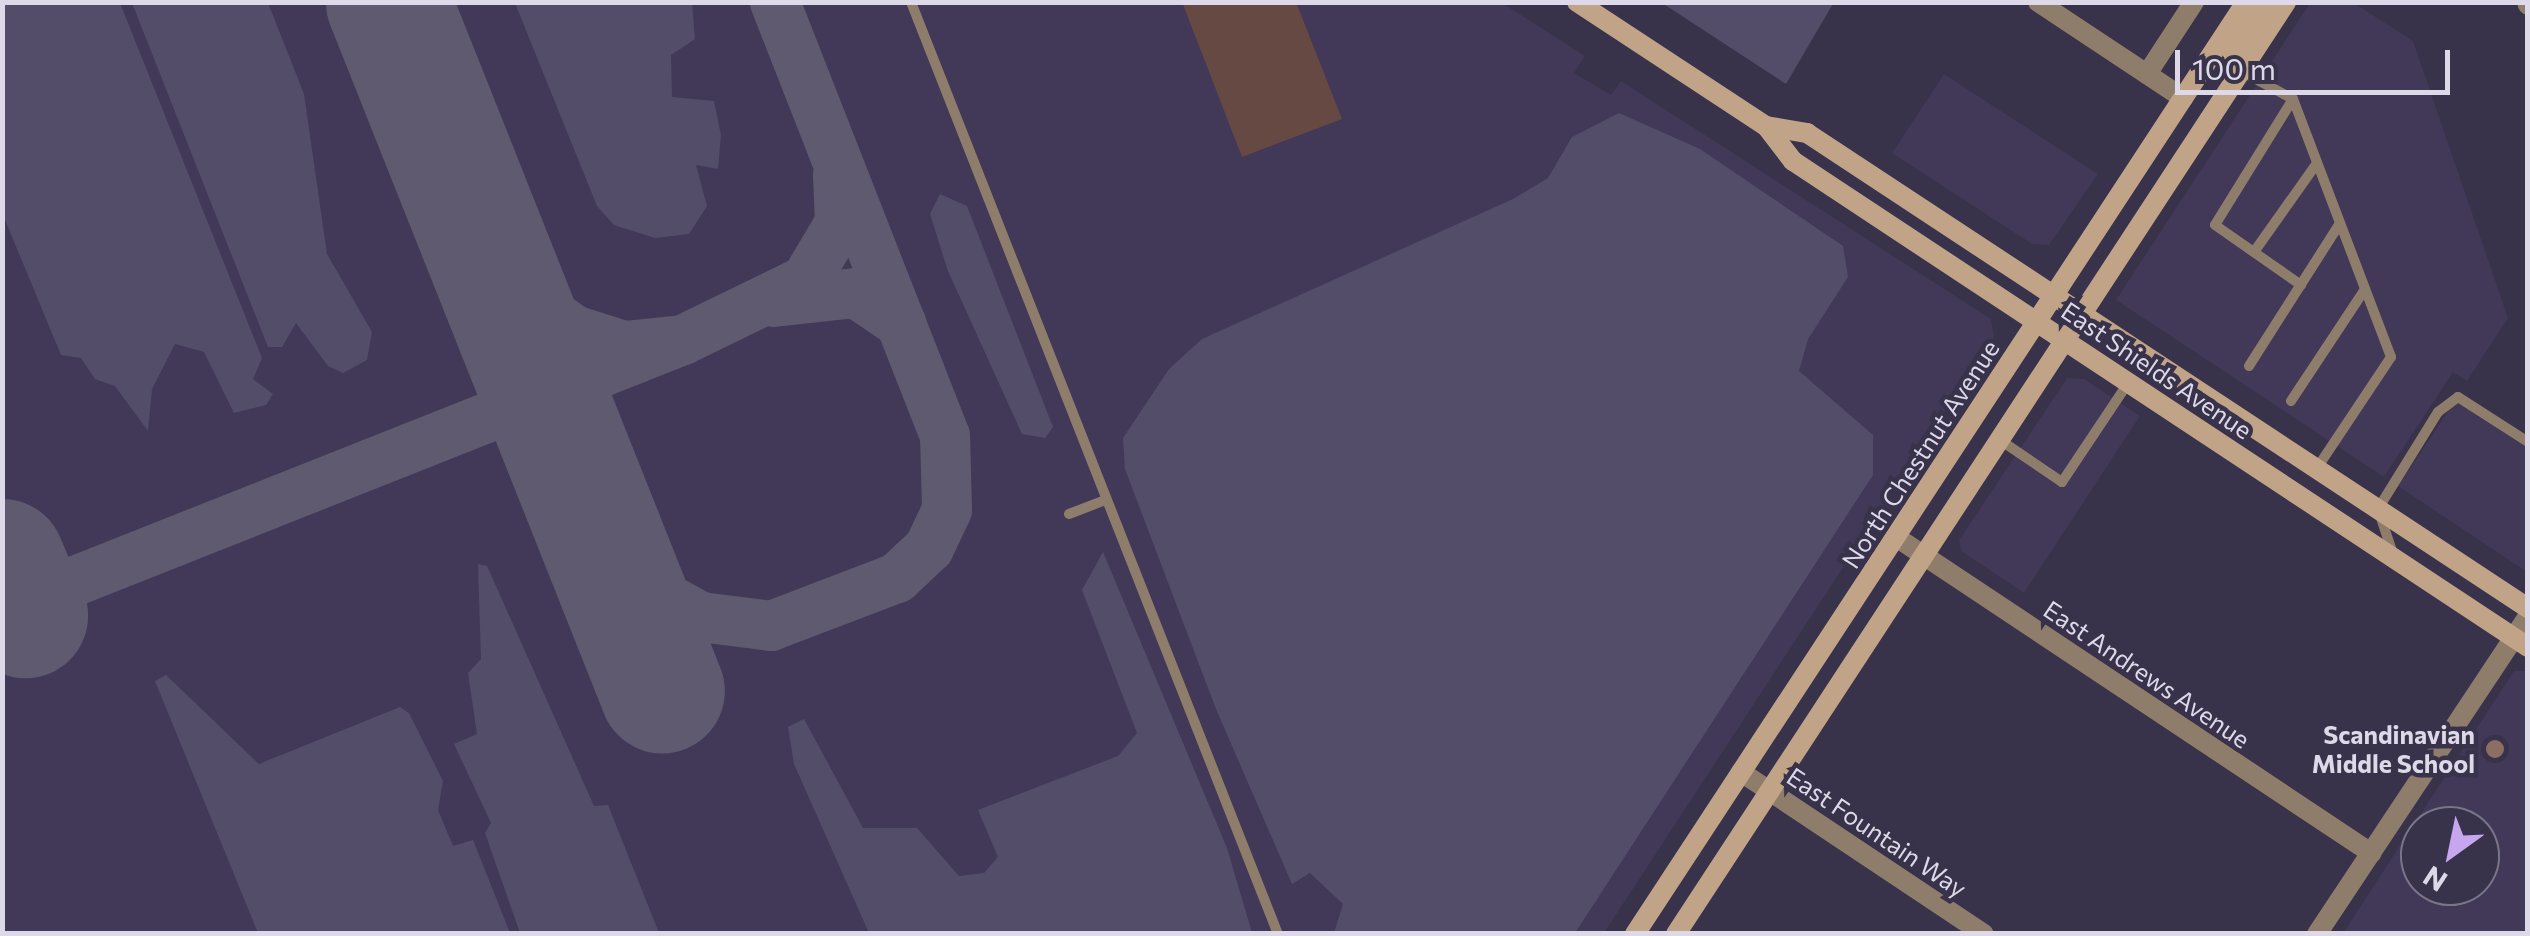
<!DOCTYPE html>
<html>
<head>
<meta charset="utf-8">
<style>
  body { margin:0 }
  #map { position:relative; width:2530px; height:936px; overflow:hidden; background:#38324a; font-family:Commissioner,sans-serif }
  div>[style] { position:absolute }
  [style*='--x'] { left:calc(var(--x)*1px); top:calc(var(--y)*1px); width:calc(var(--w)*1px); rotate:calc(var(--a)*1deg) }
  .built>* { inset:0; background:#413957 }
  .green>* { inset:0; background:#544d6a }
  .taxiway>* { height:50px; margin:-25px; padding:0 25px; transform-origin:25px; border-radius:25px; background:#5f5a70 }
  .runway>* { height:125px; margin:-62.5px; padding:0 62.5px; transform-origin:62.5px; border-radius:62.5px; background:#5f5a70 }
  .building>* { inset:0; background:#664942 }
  .lane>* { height:10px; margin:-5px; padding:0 5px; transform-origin:5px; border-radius:5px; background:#8f7d6b }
  .street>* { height:20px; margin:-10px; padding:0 10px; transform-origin:10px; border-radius:10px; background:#8f7d6b }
  .secondary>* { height:20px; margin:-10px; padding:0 10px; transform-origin:10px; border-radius:10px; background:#c1a487 }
  .dots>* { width:28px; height:28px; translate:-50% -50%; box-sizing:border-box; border:5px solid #38324a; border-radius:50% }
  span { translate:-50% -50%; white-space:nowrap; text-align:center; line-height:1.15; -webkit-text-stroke:9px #38324a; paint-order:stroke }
  .street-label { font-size:25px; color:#ddd9e8 }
  .poi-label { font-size:25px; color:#ddd9e8; font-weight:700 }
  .right { translate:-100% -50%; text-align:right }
  .frame { position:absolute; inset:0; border:5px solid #ddd9e8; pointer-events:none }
  .north { position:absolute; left:2400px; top:806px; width:100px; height:100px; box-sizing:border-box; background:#38324a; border:2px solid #7a7589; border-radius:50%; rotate:213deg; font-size:28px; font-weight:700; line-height:40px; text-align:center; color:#ddd9e8 }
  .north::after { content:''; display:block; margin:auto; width:35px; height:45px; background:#c7a6f0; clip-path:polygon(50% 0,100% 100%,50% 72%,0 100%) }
  .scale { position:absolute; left:2175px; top:50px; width:275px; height:45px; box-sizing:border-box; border:5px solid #ddd9e8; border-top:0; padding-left:12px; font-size:30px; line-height:35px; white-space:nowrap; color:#ddd9e8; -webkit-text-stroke:8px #38324a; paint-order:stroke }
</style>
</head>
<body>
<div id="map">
  <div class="built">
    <i style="clip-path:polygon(2px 3px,1502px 3px,1585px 56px,1574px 73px,1611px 95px,1621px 81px,1991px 319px,1994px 337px,1604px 933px,3px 933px)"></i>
    <i style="clip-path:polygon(2310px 3px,2354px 3px,2413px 41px,2508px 318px,2467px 381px,2453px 372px,2384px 477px,2116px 300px)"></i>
    <i style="clip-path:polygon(1944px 74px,2098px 174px,2049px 245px,2032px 244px,1892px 153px)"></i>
    <i style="clip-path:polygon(2067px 378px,2084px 379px,2140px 416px,2024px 593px,1961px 551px,1959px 540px)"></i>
    <i style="clip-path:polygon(2455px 401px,2527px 441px,2527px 572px,2398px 486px)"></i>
    <i style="clip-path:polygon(evenodd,2514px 671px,2527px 671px,2527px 933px,2343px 933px,2514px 671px,2420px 826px,2480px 826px,2480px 886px,2420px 886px,2420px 826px)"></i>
  </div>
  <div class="green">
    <i style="clip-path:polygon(1834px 2px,1786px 84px,1662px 3px,1662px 2px)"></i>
    <i style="clip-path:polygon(2px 3px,120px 3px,262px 358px,253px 379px,273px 394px,266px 405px,234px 413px,204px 352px,175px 344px,152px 389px,148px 431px,115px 386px,95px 379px,81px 358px,61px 355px,3px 215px)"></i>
    <i style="clip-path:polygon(132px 3px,268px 3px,304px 94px,327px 254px,372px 332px,367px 360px,343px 373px,328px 366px,296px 323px,282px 347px,268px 347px)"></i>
    <i style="clip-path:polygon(515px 3px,692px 3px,695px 39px,671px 55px,672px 97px,714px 101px,721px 135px,718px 169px,696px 165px,707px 206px,689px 234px,655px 238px,614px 225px,597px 206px)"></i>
    <i style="clip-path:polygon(1619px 113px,1700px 149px,1843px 246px,1848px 277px,1808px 339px,1799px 371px,1873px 435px,1873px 475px,1575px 933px,1334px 933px,1343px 904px,1310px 873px,1292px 884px,1216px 709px,1125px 469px,1123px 438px,1169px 369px,1202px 339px,1513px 199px,1548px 178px,1572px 137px)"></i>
    <i style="clip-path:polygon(940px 194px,967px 206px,1053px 427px,1045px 438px,1022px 434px,948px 271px,930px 214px)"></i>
    <i style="clip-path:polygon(1103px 552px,1227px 848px,1252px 933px,869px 933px,794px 764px,788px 727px,804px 719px,863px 828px,917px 828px,959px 876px,984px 873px,998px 857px,978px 810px,1118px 756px,1137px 733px,1082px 590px)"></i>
    <i style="clip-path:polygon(478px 564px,487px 566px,594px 806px,608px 805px,659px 933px,520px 933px,485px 833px,491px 823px,454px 744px,477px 734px,468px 673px,481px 659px)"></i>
    <i style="clip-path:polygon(166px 675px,259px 764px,400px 707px,409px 713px,443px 781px,438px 810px,453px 846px,473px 840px,510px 933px,258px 933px,155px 681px)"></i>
  </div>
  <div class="taxiway">
    <i style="--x:482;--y:241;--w:68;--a:51.6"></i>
    <i style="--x:524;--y:294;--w:62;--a:35.8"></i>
    <i style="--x:574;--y:330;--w:52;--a:17.7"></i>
    <i style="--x:624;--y:346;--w:59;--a:-5.8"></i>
    <i style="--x:683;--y:340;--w:137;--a:-26"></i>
    <i style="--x:806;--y:280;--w:66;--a:-59.2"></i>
    <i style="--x:840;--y:223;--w:48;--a:-92.4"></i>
    <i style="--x:774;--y:302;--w:82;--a:-6.3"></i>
    <i style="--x:856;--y:293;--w:55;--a:34"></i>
    <i style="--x:613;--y:569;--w:100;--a:28.6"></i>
    <i style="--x:701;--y:617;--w:71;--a:7.3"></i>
    <i style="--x:771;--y:626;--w:135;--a:-20.9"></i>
    <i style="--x:897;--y:578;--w:44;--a:-43.2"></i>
    <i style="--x:929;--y:548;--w:42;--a:-64.7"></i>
    <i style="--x:947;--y:510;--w:74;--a:-91.5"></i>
    <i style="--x:945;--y:436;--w:466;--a:-111.4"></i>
    <i style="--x:2;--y:610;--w:733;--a:-21.63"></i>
  </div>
  <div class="runway">
    <i style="--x:388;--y:2;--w:741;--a:68.31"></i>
    <i style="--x:2;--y:561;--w:59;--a:66.9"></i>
  </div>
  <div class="building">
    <i style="clip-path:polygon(1182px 2px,1296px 2px,1342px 119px,1242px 157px)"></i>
  </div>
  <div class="lane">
    <i style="--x:911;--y:2;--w:1002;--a:68.51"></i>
    <i style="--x:2241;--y:71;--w:59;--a:28.3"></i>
    <i style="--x:2293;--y:99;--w:276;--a:69.2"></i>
    <i style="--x:2391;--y:357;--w:133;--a:123.7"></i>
    <i style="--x:2293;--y:99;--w:148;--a:121.8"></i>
    <i style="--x:2215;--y:225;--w:105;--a:34.9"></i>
    <i style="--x:2254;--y:252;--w:109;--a:-54.7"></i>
    <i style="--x:2249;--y:366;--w:169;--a:-57.5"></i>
    <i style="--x:2291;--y:401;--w:134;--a:-56.5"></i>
    <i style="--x:2000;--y:440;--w:75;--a:34.1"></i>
    <i style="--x:2062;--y:482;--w:119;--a:-56.3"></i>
    <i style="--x:1069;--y:514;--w:40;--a:-21"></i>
    <i style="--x:2393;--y:554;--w:47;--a:-108.4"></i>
    <i style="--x:2378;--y:509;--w:114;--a:-58.3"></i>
    <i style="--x:2438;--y:412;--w:25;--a:-37"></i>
    <i style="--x:2458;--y:397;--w:83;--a:32.7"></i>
  </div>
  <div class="street">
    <i style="--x:2038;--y:2;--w:174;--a:33.5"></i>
    <i style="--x:2527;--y:2;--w:3;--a:72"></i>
    <i style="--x:2147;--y:74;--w:86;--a:-56.9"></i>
    <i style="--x:1896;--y:537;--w:571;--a:33.63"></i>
    <i style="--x:1741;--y:772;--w:292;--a:33.7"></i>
    <i style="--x:2317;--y:934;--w:381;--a:-56.4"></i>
  </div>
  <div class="secondary">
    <i style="--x:1577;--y:2;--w:226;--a:33.3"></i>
    <i style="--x:1766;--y:126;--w:44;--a:52.4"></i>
    <i style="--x:1793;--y:161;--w:881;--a:33.47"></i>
    <i style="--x:2241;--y:71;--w:22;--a:-114"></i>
    <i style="--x:2232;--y:51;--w:59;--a:-56.9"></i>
    <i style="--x:1766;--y:126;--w:42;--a:9.7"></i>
    <i style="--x:1807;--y:133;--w:863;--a:33.38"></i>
    <i style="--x:1635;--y:934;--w:1114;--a:-56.75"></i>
    <i style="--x:1676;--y:934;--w:1114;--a:-56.79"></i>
  </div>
  <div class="dots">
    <i style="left:2495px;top:749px;background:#8d6e63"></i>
  </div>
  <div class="street-label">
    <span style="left:2157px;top:370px;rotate:34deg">East Shields Avenue</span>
    <span style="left:1920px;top:454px;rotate:-57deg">North Chestnut Avenue</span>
    <span style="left:2147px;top:674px;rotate:34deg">East Andrews Avenue</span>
    <span style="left:1877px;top:832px;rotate:34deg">East Fountain Way</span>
  </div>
  <div class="poi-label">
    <span class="right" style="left:2475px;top:749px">Scandinavian<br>Middle School</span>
  </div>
  <div class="frame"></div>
  <div class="north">N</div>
  <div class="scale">100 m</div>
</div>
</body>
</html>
